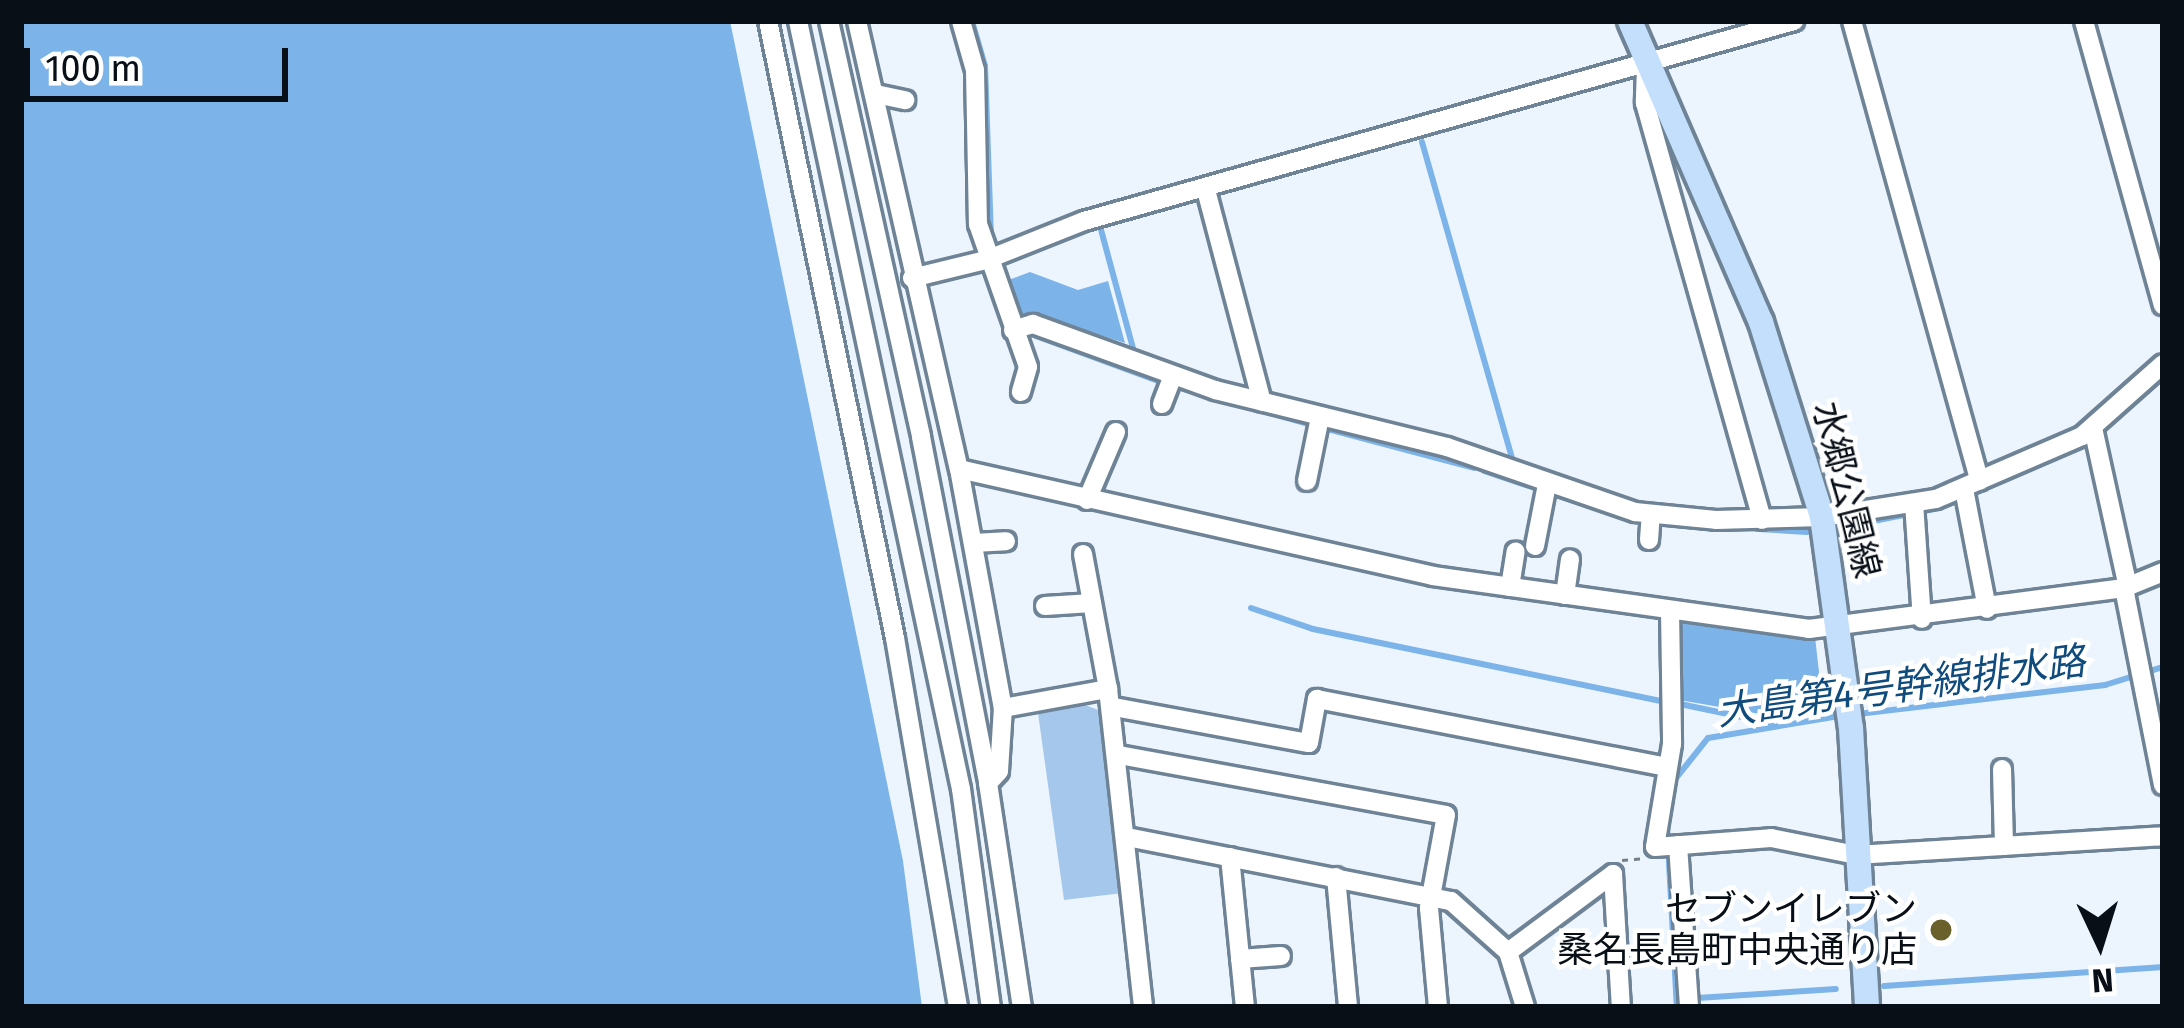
<!DOCTYPE html>
<html>
<head>
<meta charset="utf-8">
<style>
  body { margin:0 }
  #map { position:relative; width:2184px; height:1028px; overflow:hidden; background:#ecf5fe; font-family:"Fira Sans","Noto Sans JP",sans-serif }
  div>[style] { position:absolute }
  [style*='--x'] { left:calc(var(--x)*1px); top:calc(var(--y)*1px); width:calc(var(--w)*1px); rotate:calc(var(--a)*1deg) }
  .green>* { inset:0; background:#a4c7eb }
  .forest>* { inset:0; background:#7cb3e9 }
  .stream>* { height:6px; margin:-3px; padding:0 3px; transform-origin:3px; border-radius:3px; background:#7cb3e9 }
  .path>* { height:3px; margin-top:-1.5px; transform-origin:0; background:repeating-linear-gradient(90deg,#767d86 0 6px,transparent 0 12px) }
  .roads { filter:drop-shadow(3px 0 #6f8396) drop-shadow(-3px 0 #6f8396) drop-shadow(0 3px #6f8396) drop-shadow(0 -3px #6f8396) }
  .minor>* { height:18px; margin:-9px; padding:0 9px; transform-origin:9px; border-radius:9px; background:#fff }
  .major>* { height:24px; margin:-12px; padding:0 12px; transform-origin:12px; border-radius:12px; background:#c3dffb }
  .dots>* { width:33px; height:33px; translate:-50% -50%; box-sizing:border-box; border:6px solid #fff; border-radius:50% }
  span { translate:-50% -50%; white-space:nowrap; text-align:center; line-height:1.15; -webkit-text-stroke:9px #fff; paint-order:stroke }
  .street-label { font-size:36px; color:#080f17 }
  .poi-label { font-size:36px; color:#080f17 }
  .right { translate:-100% -50%; text-align:right }
  .water-label { font-size:39px; color:#104b7d; font-style:italic }
  .frame { position:absolute; inset:0; border:24px solid #080f17; pointer-events:none }
  .north { position:absolute; left:2040px; top:884px; width:120px; height:120px; -webkit-text-stroke:9px #fff; paint-order:stroke; rotate:176deg; font-size:33px; font-weight:700; line-height:48px; text-align:center; color:#080f17 }
  .north::after { content:''; display:block; margin:auto; width:42px; height:54px; background:#080f17; clip-path:polygon(50% 0,100% 100%,50% 72%,0 100%) }
  .scale { position:absolute; left:24px; top:48px; width:264px; height:54px; box-sizing:border-box; border:6px solid #080f17; border-top:0; padding-left:15px; font-size:36px; line-height:42px; white-space:nowrap; color:#080f17; -webkit-text-stroke:9px #fff; paint-order:stroke }
</style>
</head>
<body>
<div id="map">
  <div class="green">
    <i style="clip-path:polygon(1080px 703px,1106px 713px,1123px 893px,1064px 900px,1038px 713px)"></i>
  </div>
  <div class="forest">
    <i style="clip-path:polygon(21px 21px,730px 21px,903px 861px,922px 1007px,21px 1007px)"></i>
    <i style="clip-path:polygon(1030px 272px,1078px 290px,1108px 281px,1125px 343px,1037px 315px,1019px 322px,1003px 282px)"></i>
    <i style="clip-path:polygon(1685px 617px,1815px 637px,1823px 707px,1778px 717px,1679px 700px,1676px 621px)"></i>
  </div>
  <div class="stream">
    <i style="--x:972;--y:21;--w:47;--a:73.9"></i>
    <i style="--x:985;--y:66;--w:169;--a:88"></i>
    <i style="--x:1422;--y:142;--w:333;--a:74.1"></i>
    <i style="--x:1100;--y:226;--w:135;--a:74.9"></i>
    <i style="--x:1036;--y:336;--w:136;--a:20.2"></i>
    <i style="--x:1174;--y:386;--w:143;--a:15.8"></i>
    <i style="--x:1324;--y:428;--w:155;--a:14.9"></i>
    <i style="--x:1484;--y:471;--w:60;--a:18.4"></i>
    <i style="--x:1549;--y:493;--w:92;--a:17.7"></i>
    <i style="--x:1742;--y:528;--w:65;--a:3.5"></i>
    <i style="--x:1838;--y:528;--w:103;--a:-11.2"></i>
    <i style="--x:1939;--y:508;--w:161;--a:-23.1"></i>
    <i style="--x:2087;--y:445;--w:102;--a:-41.8"></i>
    <i style="--x:1251;--y:608;--w:65;--a:18.7"></i>
    <i style="--x:1313;--y:629;--w:360;--a:11.7"></i>
    <i style="--x:1680;--y:704;--w:93;--a:11.8"></i>
    <i style="--x:1858;--y:714;--w:249;--a:-6.7"></i>
    <i style="--x:2105;--y:685;--w:61;--a:-17.2"></i>
    <i style="--x:1673;--y:782;--w:56;--a:-51.5"></i>
    <i style="--x:1708;--y:738;--w:139;--a:-9.5"></i>
    <i style="--x:1667;--y:825;--w:182;--a:86.9"></i>
    <i style="--x:1884;--y:986;--w:280;--a:-3.9"></i>
    <i style="--x:1697;--y:998;--w:139;--a:-3.7"></i>
  </div>
  <div class="path">
    <i style="--x:1622;--y:860;--w:21;--a:-5"></i>
  </div>
  <div class="roads">
    <div class="minor">
      <i style="--x:768;--y:21;--w:630;--a:78.37"></i>
      <i style="--x:895;--y:638;--w:374;--a:80.3"></i>
      <i style="--x:798;--y:21;--w:785;--a:78.02"></i>
      <i style="--x:961;--y:789;--w:220;--a:82.2"></i>
      <i style="--x:829;--y:21;--w:426;--a:77.5"></i>
      <i style="--x:921;--y:437;--w:352;--a:79"></i>
      <i style="--x:988;--y:783;--w:227;--a:81.4"></i>
      <i style="--x:857;--y:21;--w:459;--a:77.2"></i>
      <i style="--x:959;--y:469;--w:243;--a:79.6"></i>
      <i style="--x:961;--y:21;--w:51;--a:74.1"></i>
      <i style="--x:975;--y:70;--w:154;--a:88.9"></i>
      <i style="--x:978;--y:224;--w:151;--a:70.7"></i>
      <i style="--x:1028;--y:367;--w:26;--a:106"></i>
      <i style="--x:1852;--y:21;--w:477;--a:74.5"></i>
      <i style="--x:2084;--y:21;--w:295;--a:74.5"></i>
      <i style="--x:1646;--y:67;--w:36;--a:92"></i>
      <i style="--x:1645;--y:103;--w:433;--a:74.3"></i>
      <i style="--x:876;--y:94;--w:30;--a:12"></i>
      <i style="--x:1206;--y:190;--w:219;--a:75.2"></i>
      <i style="--x:912;--y:278;--w:76;--a:-13.7"></i>
      <i style="--x:986;--y:260;--w:105;--a:-21.7"></i>
      <i style="--x:1084;--y:221;--w:738;--a:-15.73"></i>
      <i style="--x:1013;--y:330;--w:21;--a:-17"></i>
      <i style="--x:1033;--y:324;--w:194;--a:19.9"></i>
      <i style="--x:1215;--y:390;--w:239;--a:13.8"></i>
      <i style="--x:1447;--y:447;--w:199;--a:19.1"></i>
      <i style="--x:1635;--y:512;--w:81;--a:5.6"></i>
      <i style="--x:1716;--y:520;--w:106;--a:-1.6"></i>
      <i style="--x:1822;--y:517;--w:115;--a:-9"></i>
      <i style="--x:1936;--y:499;--w:159;--a:-23.3"></i>
      <i style="--x:2082;--y:436;--w:108;--a:-41.6"></i>
      <i style="--x:1162;--y:404;--w:30;--a:-69"></i>
      <i style="--x:2093;--y:428;--w:163;--a:77.6"></i>
      <i style="--x:959;--y:469;--w:486;--a:12.7"></i>
      <i style="--x:1433;--y:576;--w:380;--a:8"></i>
      <i style="--x:1809;--y:629;--w:318;--a:-7.4"></i>
      <i style="--x:2124;--y:588;--w:42;--a:-22.3"></i>
      <i style="--x:1307;--y:481;--w:65;--a:-78.5"></i>
      <i style="--x:1964;--y:489;--w:122;--a:79.1"></i>
      <i style="--x:1087;--y:500;--w:74;--a:-66.9"></i>
      <i style="--x:1914;--y:503;--w:116;--a:86.1"></i>
      <i style="--x:1649;--y:540;--w:26;--a:-86"></i>
      <i style="--x:973;--y:543;--w:33;--a:-3"></i>
      <i style="--x:1535;--y:546;--w:63;--a:-79"></i>
      <i style="--x:1083;--y:554;--w:137;--a:79.5"></i>
      <i style="--x:1510;--y:587;--w:36;--a:-81"></i>
      <i style="--x:2124;--y:588;--w:201;--a:78.8"></i>
      <i style="--x:1565;--y:595;--w:36;--a:-82"></i>
      <i style="--x:1045;--y:606;--w:47;--a:-3.7"></i>
      <i style="--x:1670;--y:610;--w:134;--a:89.1"></i>
      <i style="--x:1672;--y:744;--w:104;--a:99.4"></i>
      <i style="--x:1655;--y:847;--w:116;--a:-4.4"></i>
      <i style="--x:1771;--y:838;--w:87;--a:11.3"></i>
      <i style="--x:1856;--y:855;--w:308;--a:-3.5"></i>
      <i style="--x:1114;--y:707;--w:198;--a:10.5"></i>
      <i style="--x:1309;--y:743;--w:45;--a:-79.7"></i>
      <i style="--x:1317;--y:699;--w:352;--a:11"></i>
      <i style="--x:1119;--y:755;--w:332;--a:10.4"></i>
      <i style="--x:1446;--y:815;--w:95;--a:100.4"></i>
      <i style="--x:1429;--y:908;--w:99;--a:84.8"></i>
      <i style="--x:2002;--y:769;--w:77;--a:88.5"></i>
      <i style="--x:988;--y:783;--w:16;--a:-47"></i>
      <i style="--x:999;--y:771;--w:63;--a:-86.4"></i>
      <i style="--x:1003;--y:708;--w:107;--a:-10.3"></i>
      <i style="--x:1108;--y:689;--w:320;--a:83.7"></i>
      <i style="--x:1127;--y:837;--w:330;--a:11.2"></i>
      <i style="--x:1451;--y:901;--w:76;--a:41.8"></i>
      <i style="--x:1508;--y:952;--w:58;--a:72.8"></i>
      <i style="--x:1678;--y:845;--w:162;--a:86.1"></i>
      <i style="--x:1230;--y:857;--w:151;--a:84.3"></i>
      <i style="--x:1336;--y:877;--w:131;--a:84.7"></i>
      <i style="--x:1508;--y:952;--w:131;--a:-36.6"></i>
      <i style="--x:1613;--y:874;--w:133;--a:86.6"></i>
      <i style="--x:1240;--y:959;--w:41;--a:-4.2"></i>
    </div>
    <div class="major">
      <i style="--x:1630;--y:21;--w:328;--a:66.5"></i>
      <i style="--x:1761;--y:322;--w:204;--a:72.6"></i>
      <i style="--x:1822;--y:517;--w:213;--a:82.2"></i>
      <i style="--x:1851;--y:728;--w:279;--a:86.7"></i>
    </div>
  </div>
  <div class="dots">
    <i style="left:1941px;top:930px;background:#69602c"></i>
  </div>
  <div class="street-label">
    <span style="left:1846px;top:490px;rotate:76deg">水郷公園線</span>
  </div>
  <div class="poi-label">
    <span class="right" style="left:1917px;top:930px">セブンイレブン<br>桑名長島町中央通り店</span>
  </div>
  <div class="water-label">
    <span style="left:1901px;top:687px;rotate:-8deg">大島第4号幹線排水路</span>
  </div>
  <div class="frame"></div>
  <div class="north">N</div>
  <div class="scale">100 m</div>
</div>
</body>
</html>
